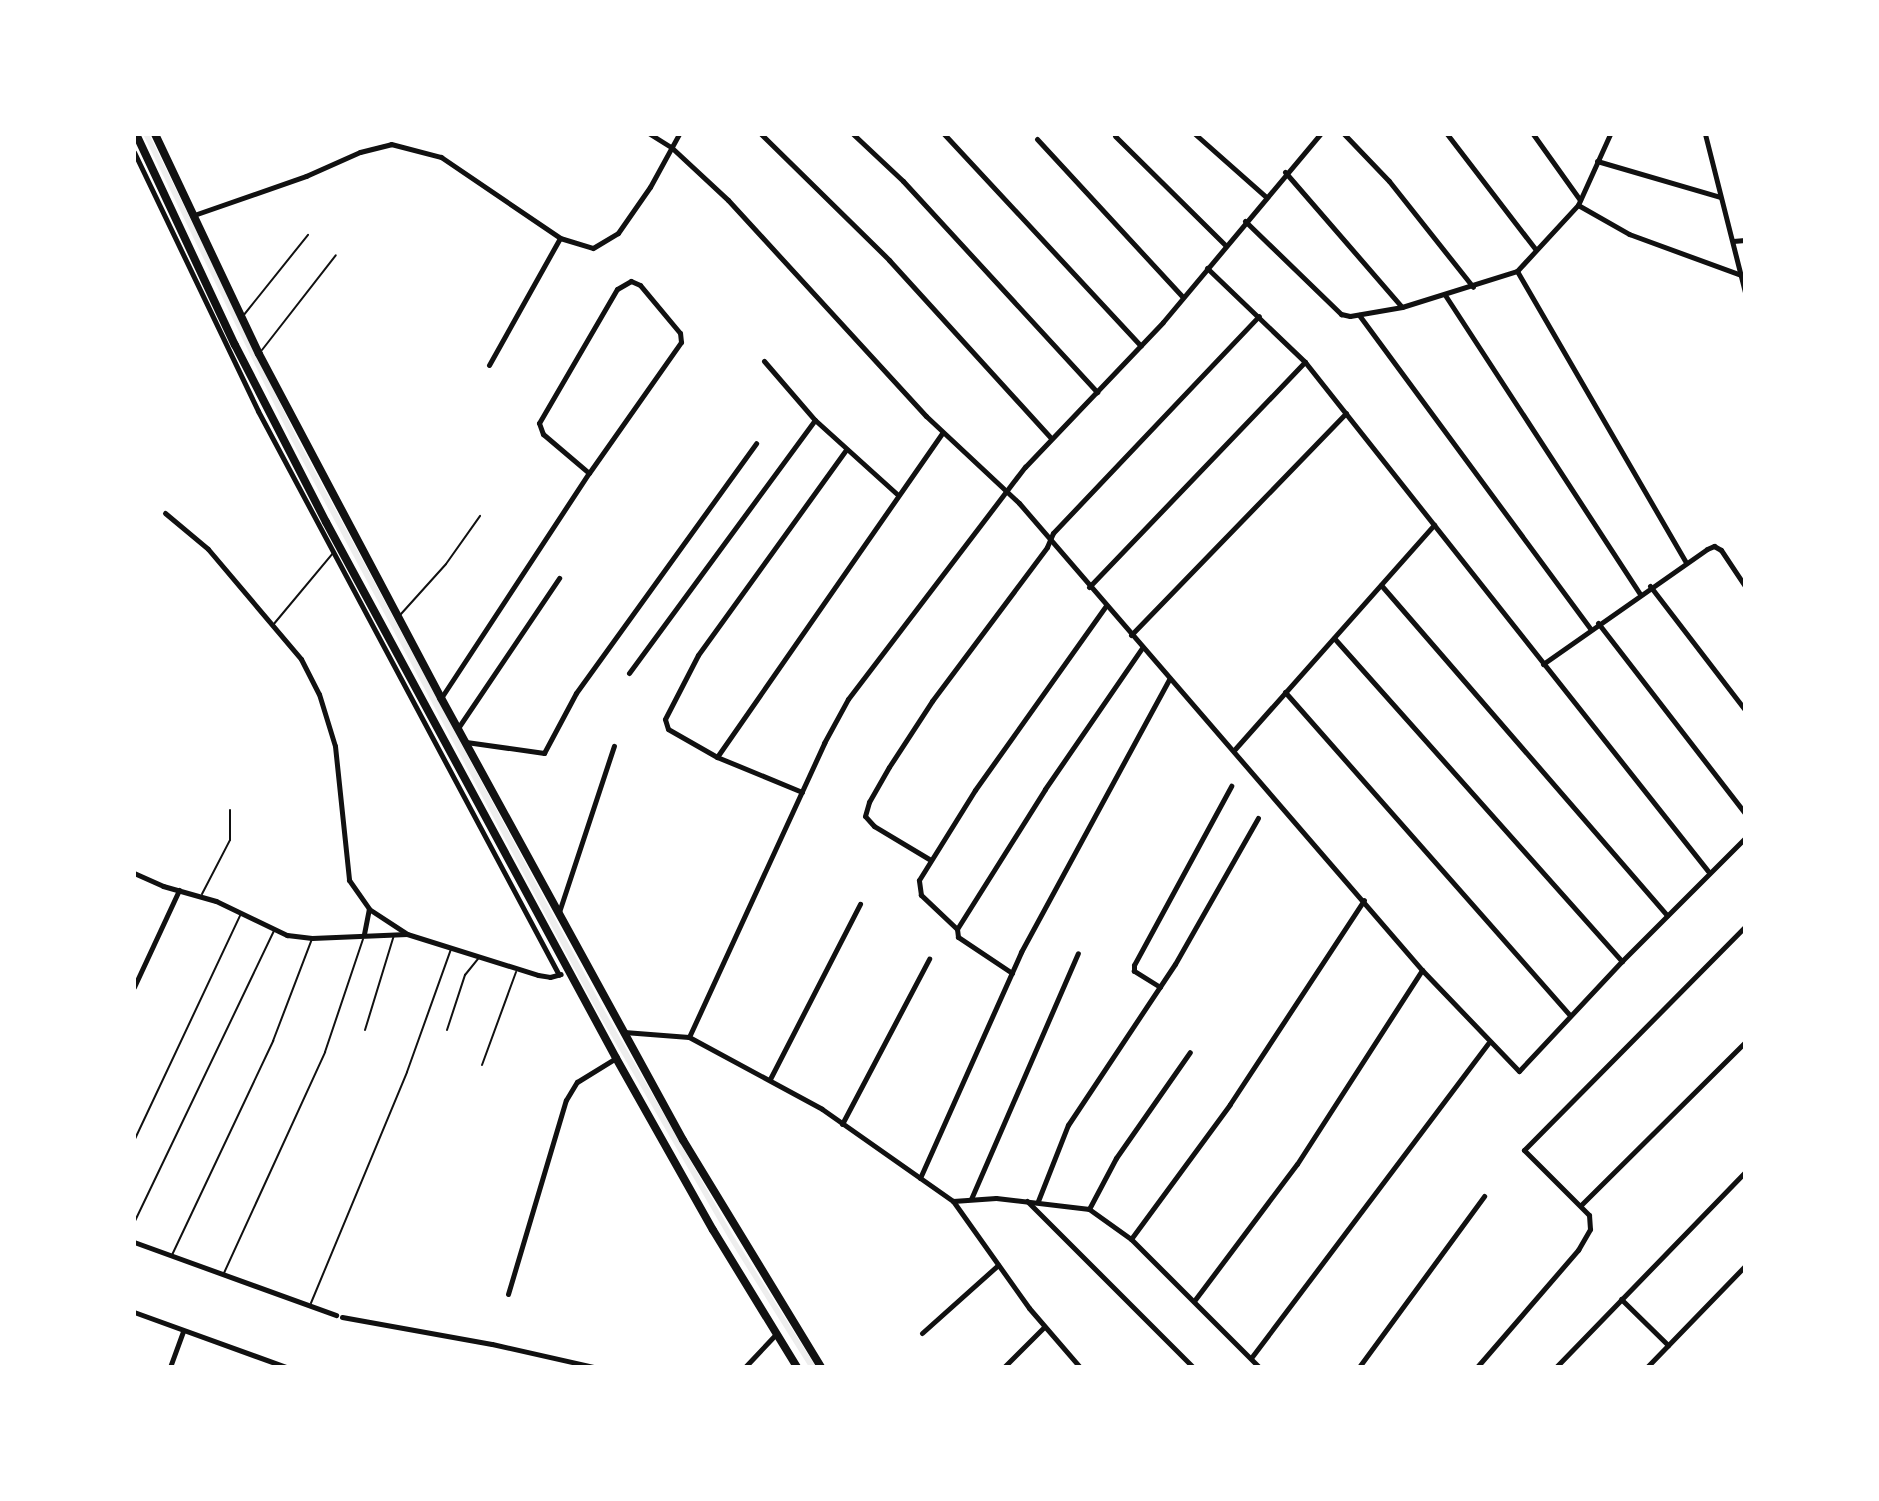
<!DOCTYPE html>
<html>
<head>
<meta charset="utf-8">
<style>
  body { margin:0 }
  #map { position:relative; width:1879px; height:1501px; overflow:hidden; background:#fff; font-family:Inter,sans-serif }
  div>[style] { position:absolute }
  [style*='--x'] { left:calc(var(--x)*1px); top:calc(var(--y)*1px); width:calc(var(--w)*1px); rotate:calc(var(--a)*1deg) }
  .green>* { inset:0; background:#eee }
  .service>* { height:2px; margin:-1px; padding:0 1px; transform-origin:1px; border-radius:1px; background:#111 }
  .minor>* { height:5px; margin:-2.5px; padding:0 2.5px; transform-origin:2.5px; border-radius:2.5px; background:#111 }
  .trunk>* { height:8px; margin:-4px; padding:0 4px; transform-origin:4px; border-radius:4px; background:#111 }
  span { translate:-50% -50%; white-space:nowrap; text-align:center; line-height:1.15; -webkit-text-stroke:6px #fff; paint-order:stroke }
  .frame { position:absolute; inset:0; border:136px solid #fff; pointer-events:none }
</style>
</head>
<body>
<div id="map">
  <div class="green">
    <i style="clip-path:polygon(143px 134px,149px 134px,297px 438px,603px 1008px,734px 1237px,816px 1367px,809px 1367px,729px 1239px,597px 1011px,292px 441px)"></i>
  </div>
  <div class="service">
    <i style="--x:243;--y:316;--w:104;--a:-51.3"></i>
    <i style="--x:262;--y:350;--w:120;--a:-52.1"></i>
    <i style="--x:401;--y:614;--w:67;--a:-48"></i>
    <i style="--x:446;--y:564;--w:59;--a:-54.7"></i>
    <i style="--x:273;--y:625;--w:94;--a:-50.2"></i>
    <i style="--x:202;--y:894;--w:61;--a:-62.6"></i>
    <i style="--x:230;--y:840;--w:30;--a:-90"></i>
    <i style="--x:365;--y:1030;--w:99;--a:-73"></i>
    <i style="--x:447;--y:1030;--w:58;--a:-71.9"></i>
    <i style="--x:465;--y:975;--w:21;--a:-51"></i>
    <i style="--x:482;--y:1065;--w:99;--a:-69.9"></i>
    <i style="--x:134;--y:1141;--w:251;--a:-64.8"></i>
    <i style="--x:134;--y:1223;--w:324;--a:-64.4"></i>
    <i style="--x:172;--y:1255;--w:237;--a:-64.7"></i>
    <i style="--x:273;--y:1041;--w:109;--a:-69.1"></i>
    <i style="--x:224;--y:1273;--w:243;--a:-65.4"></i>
    <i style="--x:325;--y:1052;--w:119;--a:-71.4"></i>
    <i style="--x:311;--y:1303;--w:250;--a:-67.4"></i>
    <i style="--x:407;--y:1072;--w:131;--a:-70.3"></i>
  </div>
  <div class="minor">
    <i style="--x:650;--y:134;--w:25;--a:32"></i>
    <i style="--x:671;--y:147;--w:78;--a:42.9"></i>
    <i style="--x:728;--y:200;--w:293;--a:47.5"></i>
    <i style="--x:926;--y:416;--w:127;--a:43.1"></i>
    <i style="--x:1019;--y:503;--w:617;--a:49.21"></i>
    <i style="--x:1422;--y:970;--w:140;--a:46.2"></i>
    <i style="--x:1519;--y:1071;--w:151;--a:-46.9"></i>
    <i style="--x:1622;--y:961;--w:174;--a:-45"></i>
    <i style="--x:761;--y:134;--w:180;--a:44.5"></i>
    <i style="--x:889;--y:260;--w:241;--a:47.7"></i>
    <i style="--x:853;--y:134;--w:69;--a:43.2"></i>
    <i style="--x:903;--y:181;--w:287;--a:47.4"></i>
    <i style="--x:944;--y:134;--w:289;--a:47.1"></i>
    <i style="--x:1195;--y:134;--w:94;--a:41.5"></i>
    <i style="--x:1344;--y:134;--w:65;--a:46.2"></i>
    <i style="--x:1389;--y:181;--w:135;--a:51.6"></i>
    <i style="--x:1447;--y:134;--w:146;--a:52.5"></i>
    <i style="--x:1533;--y:134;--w:81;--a:54.5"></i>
    <i style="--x:1705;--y:134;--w:163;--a:75.8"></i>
    <i style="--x:1115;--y:136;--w:155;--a:44.7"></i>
    <i style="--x:1037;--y:139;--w:215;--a:47.3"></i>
    <i style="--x:134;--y:152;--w:287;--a:64.4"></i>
    <i style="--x:258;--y:411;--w:639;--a:61.91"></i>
    <i style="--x:1597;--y:161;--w:128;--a:16.3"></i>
    <i style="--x:1285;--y:172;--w:177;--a:49.1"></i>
    <i style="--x:1578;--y:205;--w:59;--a:29.6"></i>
    <i style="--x:1629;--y:234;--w:119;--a:20.1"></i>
    <i style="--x:194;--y:215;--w:119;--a:-19.2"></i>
    <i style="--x:306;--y:176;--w:59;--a:-24"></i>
    <i style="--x:360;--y:152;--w:32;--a:-14"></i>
    <i style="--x:391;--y:144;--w:52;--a:14.6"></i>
    <i style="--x:441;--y:157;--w:144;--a:34.2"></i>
    <i style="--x:560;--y:238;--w:34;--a:17"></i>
    <i style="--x:593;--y:248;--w:29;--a:-31"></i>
    <i style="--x:618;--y:233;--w:56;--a:-55.2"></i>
    <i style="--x:650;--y:187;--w:60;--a:-61.3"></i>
    <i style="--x:1245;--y:221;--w:134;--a:44.1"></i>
    <i style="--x:1341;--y:314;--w:9;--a:13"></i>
    <i style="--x:1350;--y:316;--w:53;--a:-9.8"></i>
    <i style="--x:1402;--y:307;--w:121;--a:-17.4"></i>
    <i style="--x:1517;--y:271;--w:90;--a:-47.3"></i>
    <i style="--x:1578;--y:205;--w:78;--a:-65.7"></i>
    <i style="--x:1733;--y:241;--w:12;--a:-5"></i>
    <i style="--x:1207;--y:268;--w:136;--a:43.8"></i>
    <i style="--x:1305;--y:362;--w:649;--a:51.63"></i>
    <i style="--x:1517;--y:271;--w:337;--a:59.9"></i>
    <i style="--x:1445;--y:295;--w:356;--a:56.9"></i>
    <i style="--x:1359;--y:315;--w:389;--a:53.6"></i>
    <i style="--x:764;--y:361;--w:78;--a:49.2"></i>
    <i style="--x:815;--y:420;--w:110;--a:42.1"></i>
    <i style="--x:489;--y:365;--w:145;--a:-60.8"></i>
    <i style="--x:165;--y:513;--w:56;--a:39.9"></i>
    <i style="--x:208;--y:549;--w:144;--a:49.8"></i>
    <i style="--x:301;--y:659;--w:39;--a:63"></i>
    <i style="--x:319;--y:694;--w:54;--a:72.9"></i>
    <i style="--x:335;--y:746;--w:135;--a:84"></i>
    <i style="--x:349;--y:880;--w:35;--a:55"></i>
    <i style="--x:369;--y:909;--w:45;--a:33.3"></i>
    <i style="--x:1381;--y:585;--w:437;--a:49.1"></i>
    <i style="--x:1650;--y:586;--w:156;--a:52.5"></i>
    <i style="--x:1089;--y:587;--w:312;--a:-46.2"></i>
    <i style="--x:1598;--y:623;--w:240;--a:52.3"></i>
    <i style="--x:1131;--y:635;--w:309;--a:-45.9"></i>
    <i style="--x:1334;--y:638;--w:433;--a:48.3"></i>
    <i style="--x:1543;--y:664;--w:200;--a:-35"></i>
    <i style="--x:1707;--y:549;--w:8;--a:-23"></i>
    <i style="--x:1714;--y:546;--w:8;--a:30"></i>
    <i style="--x:1721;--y:550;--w:43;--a:56.3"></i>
    <i style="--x:629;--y:673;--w:314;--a:-53.7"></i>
    <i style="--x:1285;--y:692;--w:431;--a:48.6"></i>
    <i style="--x:441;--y:698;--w:269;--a:-56.7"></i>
    <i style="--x:589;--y:473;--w:160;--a:-54.9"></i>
    <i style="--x:681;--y:342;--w:9;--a:-96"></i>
    <i style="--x:680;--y:333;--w:62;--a:-129.8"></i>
    <i style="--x:640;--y:285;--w:10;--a:-156"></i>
    <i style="--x:631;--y:281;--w:16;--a:150"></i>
    <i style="--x:617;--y:289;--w:155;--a:120.2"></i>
    <i style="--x:539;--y:423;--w:12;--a:70"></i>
    <i style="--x:543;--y:434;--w:60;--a:40.3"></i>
    <i style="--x:458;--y:728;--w:181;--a:-56"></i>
    <i style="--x:466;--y:742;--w:79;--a:8"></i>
    <i style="--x:544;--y:753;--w:68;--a:-61.9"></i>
    <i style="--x:576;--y:693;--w:308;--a:-54.2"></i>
    <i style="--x:1235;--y:749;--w:300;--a:-48.4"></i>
    <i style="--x:717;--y:757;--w:394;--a:-55.2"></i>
    <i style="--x:802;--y:792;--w:92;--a:-157.6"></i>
    <i style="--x:717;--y:757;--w:56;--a:-150.3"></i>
    <i style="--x:668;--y:729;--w:10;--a:-107"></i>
    <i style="--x:665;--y:719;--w:72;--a:-62.7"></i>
    <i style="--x:698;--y:655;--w:253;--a:-54.2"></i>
    <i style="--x:929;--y:859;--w:64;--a:-149"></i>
    <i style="--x:874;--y:826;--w:13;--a:-132"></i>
    <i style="--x:865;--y:816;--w:15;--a:-74"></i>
    <i style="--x:869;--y:802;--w:40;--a:-60.3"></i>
    <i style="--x:889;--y:767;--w:79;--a:-56.9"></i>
    <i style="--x:932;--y:701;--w:192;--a:-53.2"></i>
    <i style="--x:1047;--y:547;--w:15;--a:-67"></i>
    <i style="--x:1053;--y:533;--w:299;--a:-46.5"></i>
    <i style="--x:134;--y:873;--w:32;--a:24"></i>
    <i style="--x:163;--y:886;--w:55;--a:15.8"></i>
    <i style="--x:216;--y:901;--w:79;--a:25.6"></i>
    <i style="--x:287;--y:935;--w:25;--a:7"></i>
    <i style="--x:312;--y:938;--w:95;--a:-2.4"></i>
    <i style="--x:407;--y:934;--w:137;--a:17.4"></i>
    <i style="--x:538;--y:975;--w:12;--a:9"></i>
    <i style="--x:550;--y:977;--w:11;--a:-15"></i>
    <i style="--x:559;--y:912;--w:175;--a:-71.7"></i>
    <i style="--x:957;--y:929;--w:165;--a:-57.8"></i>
    <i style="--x:1045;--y:789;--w:171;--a:-55.5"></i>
    <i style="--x:364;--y:934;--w:25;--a:-79"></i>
    <i style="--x:1012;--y:973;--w:65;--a:-146.3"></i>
    <i style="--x:958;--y:937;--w:8;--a:-97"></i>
    <i style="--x:957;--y:929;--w:50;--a:-136.6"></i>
    <i style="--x:921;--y:895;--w:15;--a:-98"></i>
    <i style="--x:919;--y:880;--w:106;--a:-58.1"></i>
    <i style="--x:975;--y:790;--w:226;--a:-54.6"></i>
    <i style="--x:134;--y:987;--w:107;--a:-65.1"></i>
    <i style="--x:1160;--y:987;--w:31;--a:-148"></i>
    <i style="--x:1134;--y:971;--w:6;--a:-90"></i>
    <i style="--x:1134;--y:965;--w:204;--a:-61.5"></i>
    <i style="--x:624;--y:1032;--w:65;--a:4.4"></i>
    <i style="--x:689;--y:1037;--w:151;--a:28.4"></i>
    <i style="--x:822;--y:1109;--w:160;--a:35.1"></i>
    <i style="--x:953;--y:1201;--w:131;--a:54.6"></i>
    <i style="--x:1029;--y:1308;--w:78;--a:49.2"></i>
    <i style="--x:689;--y:1037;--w:324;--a:-65.3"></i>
    <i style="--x:824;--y:743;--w:50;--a:-61.4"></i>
    <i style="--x:848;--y:699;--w:292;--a:-52.7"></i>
    <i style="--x:1025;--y:467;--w:200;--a:-46.4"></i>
    <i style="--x:1163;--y:322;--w:245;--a:-50.1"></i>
    <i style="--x:770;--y:1079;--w:197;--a:-62.8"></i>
    <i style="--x:842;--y:1124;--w:187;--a:-62.2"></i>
    <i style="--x:920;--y:1178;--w:248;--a:-65.9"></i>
    <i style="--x:1021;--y:952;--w:311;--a:-61.5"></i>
    <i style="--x:971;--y:1199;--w:268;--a:-66.5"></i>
    <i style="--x:953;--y:1201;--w:43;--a:-4"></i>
    <i style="--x:996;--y:1198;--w:94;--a:6.7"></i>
    <i style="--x:1089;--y:1209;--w:52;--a:35.5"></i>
    <i style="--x:1131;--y:1239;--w:181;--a:45"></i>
    <i style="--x:1027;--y:1201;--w:235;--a:45"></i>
    <i style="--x:1038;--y:1201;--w:82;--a:-68.5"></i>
    <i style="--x:1068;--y:1125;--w:193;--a:-56.4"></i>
    <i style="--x:1175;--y:964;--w:168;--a:-60.4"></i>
    <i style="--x:1581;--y:1205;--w:231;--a:-44.8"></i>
    <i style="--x:1089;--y:1209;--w:58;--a:-62.1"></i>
    <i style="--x:1116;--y:1158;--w:129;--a:-55.1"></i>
    <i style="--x:1131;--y:1239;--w:167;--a:-53.7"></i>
    <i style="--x:1230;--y:1104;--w:244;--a:-56.7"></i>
    <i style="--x:134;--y:1242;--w:215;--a:19.9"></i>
    <i style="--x:508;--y:1294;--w:202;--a:-73.4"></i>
    <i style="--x:566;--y:1100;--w:21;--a:-59"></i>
    <i style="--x:577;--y:1082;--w:46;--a:-31.6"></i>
    <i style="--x:1621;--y:1299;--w:66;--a:44.4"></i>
    <i style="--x:1194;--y:1301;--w:171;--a:-53.1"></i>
    <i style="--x:1297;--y:1164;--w:231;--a:-57.2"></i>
    <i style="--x:134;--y:1312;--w:162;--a:19.9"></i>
    <i style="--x:342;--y:1317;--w:152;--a:10.2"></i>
    <i style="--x:492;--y:1344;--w:105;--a:12.7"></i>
    <i style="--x:922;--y:1333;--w:102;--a:-41.8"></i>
    <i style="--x:1251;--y:1358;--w:394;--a:-53"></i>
    <i style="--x:170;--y:1367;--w:38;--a:-70"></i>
    <i style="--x:745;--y:1367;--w:45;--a:-46.8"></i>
    <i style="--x:1004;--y:1367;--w:57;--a:-45"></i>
    <i style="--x:1359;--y:1367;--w:212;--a:-53.8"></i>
    <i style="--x:1477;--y:1367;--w:155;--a:-49.2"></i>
    <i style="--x:1578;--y:1250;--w:24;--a:-60"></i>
    <i style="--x:1590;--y:1229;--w:14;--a:-94"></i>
    <i style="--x:1589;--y:1215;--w:92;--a:-135"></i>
    <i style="--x:1524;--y:1150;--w:314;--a:-45.3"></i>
    <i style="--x:1556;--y:1367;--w:272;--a:-45.9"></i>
    <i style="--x:1647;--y:1367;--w:141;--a:-45.9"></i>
  </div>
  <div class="trunk">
    <i style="--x:136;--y:134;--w:233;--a:64.9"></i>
    <i style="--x:235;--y:345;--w:199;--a:62.8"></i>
    <i style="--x:326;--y:522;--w:609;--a:61.58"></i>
    <i style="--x:616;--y:1058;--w:197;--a:60.6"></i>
    <i style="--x:713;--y:1230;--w:161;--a:58.5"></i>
    <i style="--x:155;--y:134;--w:243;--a:64.7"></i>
    <i style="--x:259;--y:354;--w:389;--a:62.1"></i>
    <i style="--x:441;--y:698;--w:504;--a:61.3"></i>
    <i style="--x:683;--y:1140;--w:266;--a:58.7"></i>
  </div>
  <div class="frame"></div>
</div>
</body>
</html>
